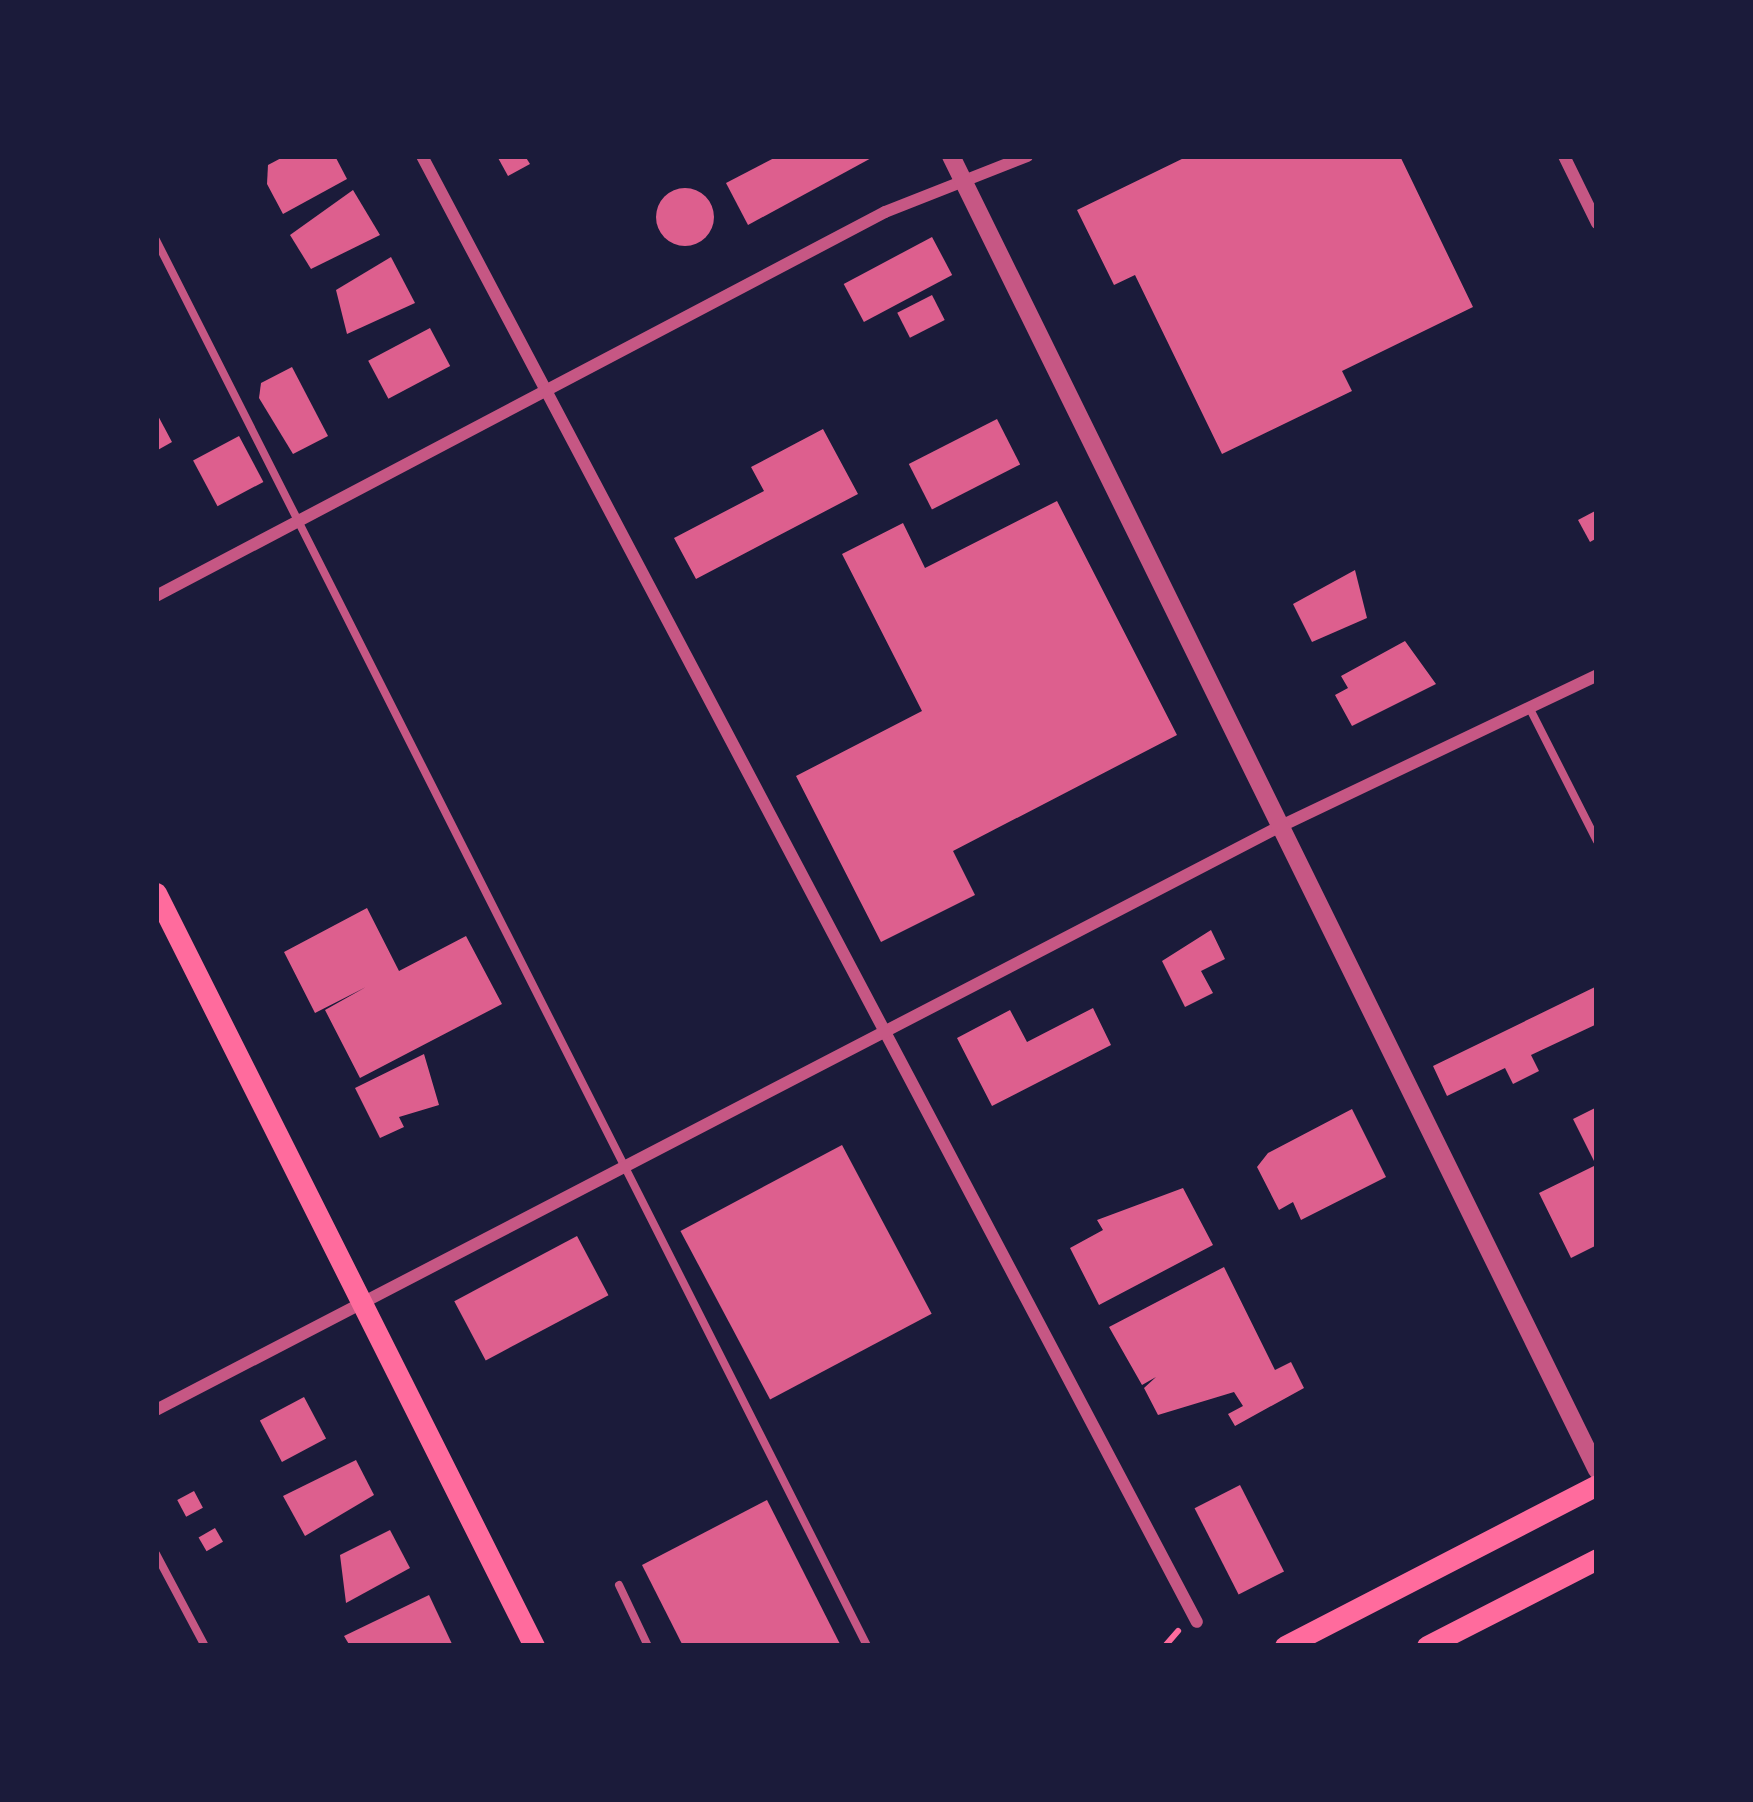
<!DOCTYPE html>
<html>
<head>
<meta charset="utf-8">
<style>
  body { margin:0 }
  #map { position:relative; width:1753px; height:1802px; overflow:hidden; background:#1b1b3a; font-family:"PT Sans Narrow",sans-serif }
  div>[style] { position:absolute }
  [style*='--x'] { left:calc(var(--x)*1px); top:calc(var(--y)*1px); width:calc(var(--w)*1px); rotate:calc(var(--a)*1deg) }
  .building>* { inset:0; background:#dd5f8e; transform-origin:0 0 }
  .round { border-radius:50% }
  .path>* { height:6px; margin:-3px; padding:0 3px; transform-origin:3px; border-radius:3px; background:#ff6b9d }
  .service>* { height:8px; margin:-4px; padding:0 4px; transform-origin:4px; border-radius:4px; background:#c65784 }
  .minor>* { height:12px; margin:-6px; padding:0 6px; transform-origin:6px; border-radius:6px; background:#c65784 }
  .tertiary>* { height:18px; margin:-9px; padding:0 9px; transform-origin:9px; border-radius:9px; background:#c65784 }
  .secondary>* { height:21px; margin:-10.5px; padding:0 10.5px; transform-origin:10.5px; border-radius:10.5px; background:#ff6b9d }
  span { translate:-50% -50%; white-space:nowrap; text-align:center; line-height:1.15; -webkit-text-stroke:12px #1b1b3a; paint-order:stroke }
  .frame { position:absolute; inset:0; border:159px solid #1b1b3a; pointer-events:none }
</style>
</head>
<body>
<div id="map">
  <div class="building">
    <i style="clip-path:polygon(285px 156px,335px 156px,347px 179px,283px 214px,267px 184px,268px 165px)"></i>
    <i style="clip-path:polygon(497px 156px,525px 156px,530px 164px,508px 176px)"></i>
    <i style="clip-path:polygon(778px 156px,875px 156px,748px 225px,726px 183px)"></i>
    <i style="clip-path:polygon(1188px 156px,1400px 156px,1473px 307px,1342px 371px,1352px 391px,1222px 454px,1135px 275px,1114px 285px,1077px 210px)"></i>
    <i class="round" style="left:656px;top:188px;width:58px;height:58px"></i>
    <i style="clip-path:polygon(353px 190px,380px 235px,311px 269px,290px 235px)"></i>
    <i style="left:932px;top:237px;width:43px;height:100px;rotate:62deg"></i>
    <i style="clip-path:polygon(391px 257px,415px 303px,347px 334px,336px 290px)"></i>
    <i style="left:932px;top:295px;width:28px;height:39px;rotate:63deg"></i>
    <i style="left:430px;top:328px;width:43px;height:70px;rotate:62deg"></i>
    <i style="clip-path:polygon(292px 367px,328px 436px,293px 454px,259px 398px,261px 383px)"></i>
    <i style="clip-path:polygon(156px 412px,172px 442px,156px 451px)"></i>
    <i style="left:997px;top:419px;width:51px;height:99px;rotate:63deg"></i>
    <i style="clip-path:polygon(823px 429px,858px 494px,696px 579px,674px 538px,764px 491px,751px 467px)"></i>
    <i style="left:239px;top:436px;width:52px;height:52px;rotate:62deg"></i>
    <i style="clip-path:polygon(1057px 501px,1177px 735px,953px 851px,975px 895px,881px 942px,796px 776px,922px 711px,842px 554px,903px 523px,925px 568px)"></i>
    <i style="clip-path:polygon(1597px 510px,1597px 538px,1590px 542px,1578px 520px)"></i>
    <i style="clip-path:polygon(1355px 570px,1367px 618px,1312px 642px,1293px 604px)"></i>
    <i style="clip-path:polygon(1405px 641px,1436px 684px,1352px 726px,1335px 695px,1348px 688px,1341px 676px)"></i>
    <i style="clip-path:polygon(367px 908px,399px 971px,466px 936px,502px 1004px,360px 1078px,325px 1010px,366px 987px,315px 1013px,284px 952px)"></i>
    <i style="clip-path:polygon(1211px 930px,1225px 959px,1201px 971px,1213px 993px,1185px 1007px,1162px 961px)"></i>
    <i style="clip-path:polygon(1597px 986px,1597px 1024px,1531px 1055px,1539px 1071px,1513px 1084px,1505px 1068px,1447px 1096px,1433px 1066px)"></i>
    <i style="clip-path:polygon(1093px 1008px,1111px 1045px,992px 1106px,957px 1038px,1010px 1010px,1027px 1042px)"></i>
    <i style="clip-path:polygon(424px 1054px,439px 1105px,399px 1117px,404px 1127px,380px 1138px,355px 1088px)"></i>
    <i style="clip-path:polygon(1597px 1107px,1597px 1245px,1571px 1258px,1539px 1193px,1596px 1165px,1573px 1119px)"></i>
    <i style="clip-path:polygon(1352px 1109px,1386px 1177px,1301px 1220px,1293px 1202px,1279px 1210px,1257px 1167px,1268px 1153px)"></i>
    <i style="left:842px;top:1145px;width:191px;height:183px;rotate:62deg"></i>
    <i style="clip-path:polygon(1183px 1188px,1213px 1245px,1099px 1305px,1070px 1248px,1103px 1230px,1097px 1220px)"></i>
    <i style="left:577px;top:1236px;width:67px;height:139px;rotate:62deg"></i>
    <i style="clip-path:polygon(1224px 1267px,1275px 1370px,1291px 1362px,1304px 1388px,1235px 1426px,1228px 1414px,1243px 1406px,1234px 1392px,1158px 1415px,1144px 1388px,1156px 1377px,1142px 1385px,1109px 1327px)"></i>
    <i style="left:304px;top:1397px;width:47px;height:50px;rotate:62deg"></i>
    <i style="clip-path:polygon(356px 1460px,374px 1495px,305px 1536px,283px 1496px)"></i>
    <i style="left:1240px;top:1485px;width:97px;height:51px;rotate:63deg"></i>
    <i style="left:194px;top:1491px;width:19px;height:19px;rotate:62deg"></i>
    <i style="clip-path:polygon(767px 1500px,841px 1646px,683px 1646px,642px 1565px)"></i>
    <i style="left:215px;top:1528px;width:16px;height:19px;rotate:60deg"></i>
    <i style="clip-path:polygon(390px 1530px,410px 1568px,346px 1603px,340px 1555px)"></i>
    <i style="clip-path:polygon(429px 1595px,453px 1646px,350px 1646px,344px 1636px)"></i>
  </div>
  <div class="path">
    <i style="--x:1165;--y:1646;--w:20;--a:-49"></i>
  </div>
  <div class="service">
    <i style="--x:156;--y:240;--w:1576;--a:63.17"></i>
    <i style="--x:1530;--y:709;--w:148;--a:63.1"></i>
    <i style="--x:156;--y:1554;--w:104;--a:62"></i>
    <i style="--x:619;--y:1585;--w:68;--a:64.6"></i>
  </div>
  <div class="minor">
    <i style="--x:422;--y:156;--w:1658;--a:62.14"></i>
    <i style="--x:1564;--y:156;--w:75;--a:63.8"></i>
    <i style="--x:156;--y:596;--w:824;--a:-27.78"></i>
    <i style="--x:885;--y:212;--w:153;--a:-21.5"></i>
    <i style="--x:156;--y:1410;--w:1265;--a:-27.44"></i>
    <i style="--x:1279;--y:827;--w:352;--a:-25.5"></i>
  </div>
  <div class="tertiary">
    <i style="--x:951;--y:156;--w:1464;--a:63.82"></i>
  </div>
  <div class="secondary">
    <i style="--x:156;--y:893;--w:843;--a:63.34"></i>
    <i style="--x:1285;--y:1646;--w:351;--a:-27.3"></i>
    <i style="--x:1427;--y:1646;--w:191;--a:-27.1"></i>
  </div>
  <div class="frame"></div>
</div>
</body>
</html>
